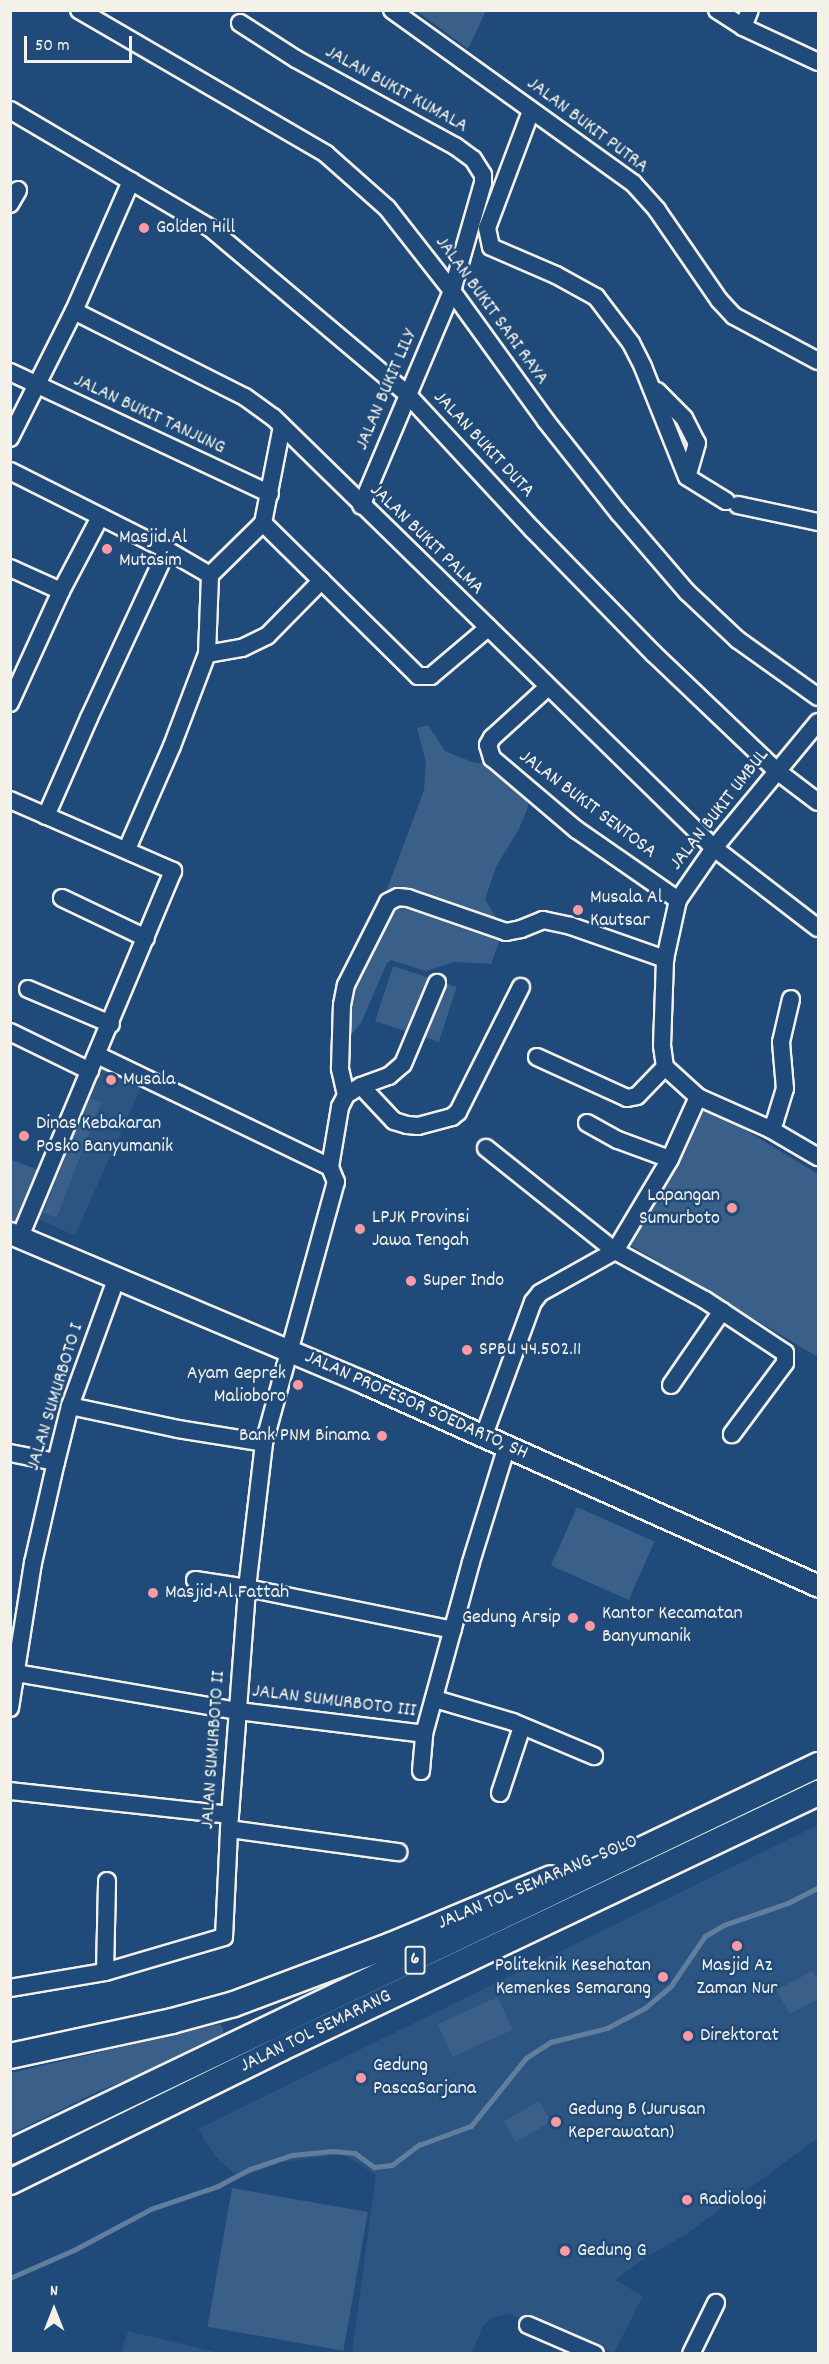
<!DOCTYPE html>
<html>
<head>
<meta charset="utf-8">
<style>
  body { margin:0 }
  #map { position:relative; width:829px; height:2364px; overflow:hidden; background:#1f4a7a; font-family:Dekko,sans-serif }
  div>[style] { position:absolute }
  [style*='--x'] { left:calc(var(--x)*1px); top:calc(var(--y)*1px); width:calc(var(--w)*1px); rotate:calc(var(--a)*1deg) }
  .built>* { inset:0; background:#2d5581; transform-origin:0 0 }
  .green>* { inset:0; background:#3a5f88; transform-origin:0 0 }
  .stream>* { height:4.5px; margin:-2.25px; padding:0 2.25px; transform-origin:2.25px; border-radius:2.25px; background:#627e9d }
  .roads { filter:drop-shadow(2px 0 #f4f1e8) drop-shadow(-2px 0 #f4f1e8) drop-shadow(0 2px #f4f1e8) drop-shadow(0 -2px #f4f1e8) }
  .minor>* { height:16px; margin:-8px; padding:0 8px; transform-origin:8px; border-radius:8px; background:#1f4a7a }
  .major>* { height:21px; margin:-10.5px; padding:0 10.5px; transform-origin:10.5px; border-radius:10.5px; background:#1f4a7a }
  .highway>* { height:24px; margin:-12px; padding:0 12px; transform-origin:12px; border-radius:12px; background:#1f4a7a }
  .dots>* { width:16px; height:16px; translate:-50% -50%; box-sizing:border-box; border:3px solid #1f4a7a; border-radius:50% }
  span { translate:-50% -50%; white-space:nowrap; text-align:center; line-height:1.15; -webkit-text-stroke:5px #1f4a7a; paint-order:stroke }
  .shield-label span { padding:2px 4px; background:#1f4a7a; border:2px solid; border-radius:4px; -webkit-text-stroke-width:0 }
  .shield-label { font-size:18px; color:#f4f1e8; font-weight:700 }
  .street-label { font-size:20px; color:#f4f1e8 }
  .poi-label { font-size:20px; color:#f4f1e8 }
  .left { translate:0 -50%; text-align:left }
  .right { translate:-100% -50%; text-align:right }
  .frame { position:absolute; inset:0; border:12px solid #f4f1e8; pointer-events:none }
  .north { position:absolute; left:24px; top:2280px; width:60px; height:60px; -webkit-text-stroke:4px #1f4a7a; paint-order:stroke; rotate:0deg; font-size:16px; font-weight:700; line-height:24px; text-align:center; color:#f4f1e8 }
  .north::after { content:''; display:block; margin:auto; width:21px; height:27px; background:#f4f1e8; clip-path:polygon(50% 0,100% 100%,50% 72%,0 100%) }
  .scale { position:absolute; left:24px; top:36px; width:108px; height:27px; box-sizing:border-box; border:3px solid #f4f1e8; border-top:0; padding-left:8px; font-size:18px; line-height:21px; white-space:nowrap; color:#f4f1e8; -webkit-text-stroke:4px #1f4a7a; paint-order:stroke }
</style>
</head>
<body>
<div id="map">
  <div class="built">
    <i style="left:100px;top:1066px;width:46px;height:165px;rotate:24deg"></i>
    <i style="clip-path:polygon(818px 1825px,818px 2138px,685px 2235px,646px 2257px,615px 2280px,643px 2296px,614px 2353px,508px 2314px,494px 2317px,483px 2326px,472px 2353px,352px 2353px,376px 2175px,343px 2154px,282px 2162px,239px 2178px,215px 2156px,198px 2129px)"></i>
    <i style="clip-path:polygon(128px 2331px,219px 2353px,121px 2353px)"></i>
  </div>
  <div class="green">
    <i style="clip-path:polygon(417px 11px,486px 11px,468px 49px)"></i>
    <i style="clip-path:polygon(428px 725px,445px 751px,472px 762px,495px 765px,527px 793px,528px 807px,519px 829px,496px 867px,485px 899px,498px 921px,501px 937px,491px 964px,454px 962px,425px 971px,391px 960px,387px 963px,361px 1023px,351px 1035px,338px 1037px,361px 959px,424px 790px,426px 762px,417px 728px)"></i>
    <i style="left:393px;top:966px;width:67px;height:58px;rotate:18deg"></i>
    <i style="left:88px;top:1097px;width:14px;height:124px;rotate:21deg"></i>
    <i style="clip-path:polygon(706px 1106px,818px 1174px,818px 1351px,816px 1356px,625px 1242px)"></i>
    <i style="clip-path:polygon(10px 1159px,38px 1170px,15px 1224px,11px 1223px)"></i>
    <i style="left:577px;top:1507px;width:85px;height:64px;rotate:24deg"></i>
    <i style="clip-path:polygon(813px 1971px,818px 1981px,818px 1999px,790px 2014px,776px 1990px)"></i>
    <i style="left:498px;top:1997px;width:36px;height:66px;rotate:66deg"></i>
    <i style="clip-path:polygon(220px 2024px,223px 2028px,223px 2037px,202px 2050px,101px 2090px,11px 2134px,11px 2073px)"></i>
    <i style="left:539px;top:2101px;width:24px;height:41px;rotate:60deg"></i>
    <i style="left:232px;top:2188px;width:138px;height:141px;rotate:10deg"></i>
  </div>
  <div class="stream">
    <i style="--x:10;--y:2278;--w:70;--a:-23.6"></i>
    <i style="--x:74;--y:2250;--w:87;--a:-28"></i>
    <i style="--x:151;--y:2209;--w:71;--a:-18.9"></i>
    <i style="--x:218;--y:2186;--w:36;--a:-28"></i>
    <i style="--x:250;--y:2169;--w:44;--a:-18.4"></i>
    <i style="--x:292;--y:2155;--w:40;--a:-5.7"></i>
    <i style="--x:332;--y:2151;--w:23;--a:5"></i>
    <i style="--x:355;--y:2153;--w:24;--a:36"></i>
    <i style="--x:374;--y:2167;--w:18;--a:-6"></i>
    <i style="--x:392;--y:2165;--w:34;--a:-37"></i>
    <i style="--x:419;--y:2145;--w:55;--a:-20.1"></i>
    <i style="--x:471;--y:2126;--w:87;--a:-51"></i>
    <i style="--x:526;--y:2058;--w:30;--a:-33"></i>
    <i style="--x:551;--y:2042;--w:58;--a:-14"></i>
    <i style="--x:607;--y:2028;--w:43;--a:-27.8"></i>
    <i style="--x:645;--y:2008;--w:34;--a:-40"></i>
    <i style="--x:671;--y:1986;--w:60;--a:-55.8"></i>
    <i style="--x:705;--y:1936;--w:22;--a:-30"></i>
    <i style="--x:724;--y:1925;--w:68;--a:-19"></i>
    <i style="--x:788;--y:1903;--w:34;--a:-27"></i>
  </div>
  <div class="roads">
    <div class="minor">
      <i style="--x:79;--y:10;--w:286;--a:30.2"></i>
      <i style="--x:326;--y:154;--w:81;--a:41.5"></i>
      <i style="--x:387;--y:208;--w:105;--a:51.9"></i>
      <i style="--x:452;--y:291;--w:160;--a:54.1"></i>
      <i style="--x:546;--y:421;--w:117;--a:51.6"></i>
      <i style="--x:619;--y:513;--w:104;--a:49.3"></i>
      <i style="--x:687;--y:592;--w:70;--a:43.3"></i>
      <i style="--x:738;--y:640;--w:98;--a:35.5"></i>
      <i style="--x:392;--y:10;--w:297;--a:35.7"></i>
      <i style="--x:633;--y:183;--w:36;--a:48"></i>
      <i style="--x:657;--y:210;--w:109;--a:55.4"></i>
      <i style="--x:719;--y:300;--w:22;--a:47"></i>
      <i style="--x:734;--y:316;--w:95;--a:28.2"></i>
      <i style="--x:717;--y:10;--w:31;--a:33"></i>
      <i style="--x:743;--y:27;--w:83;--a:25"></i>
      <i style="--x:240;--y:23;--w:67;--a:32.7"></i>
      <i style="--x:296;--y:59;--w:181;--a:28.7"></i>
      <i style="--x:455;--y:146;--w:22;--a:36"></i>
      <i style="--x:473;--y:159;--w:19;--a:58"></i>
      <i style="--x:483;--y:175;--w:8;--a:90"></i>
      <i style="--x:483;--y:183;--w:112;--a:106"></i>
      <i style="--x:452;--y:291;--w:233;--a:112.9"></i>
      <i style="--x:743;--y:27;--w:18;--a:-68"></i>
      <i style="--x:10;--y:110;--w:232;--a:30.5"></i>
      <i style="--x:210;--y:228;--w:258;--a:40.1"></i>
      <i style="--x:407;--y:394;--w:185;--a:47.2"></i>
      <i style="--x:533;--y:530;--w:172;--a:45.7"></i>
      <i style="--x:653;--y:653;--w:171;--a:43.6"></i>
      <i style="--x:777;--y:771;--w:51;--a:37.1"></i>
      <i style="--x:531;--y:111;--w:125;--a:110.6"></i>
      <i style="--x:487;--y:228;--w:19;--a:78"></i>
      <i style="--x:491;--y:247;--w:71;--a:23.3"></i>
      <i style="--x:556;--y:275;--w:46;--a:28.8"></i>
      <i style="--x:596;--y:297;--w:58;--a:52.7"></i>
      <i style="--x:631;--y:343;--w:27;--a:63"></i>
      <i style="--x:643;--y:367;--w:118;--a:68.2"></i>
      <i style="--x:687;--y:477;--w:46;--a:31.6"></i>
      <i style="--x:10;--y:204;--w:16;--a:-60"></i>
      <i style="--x:74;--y:311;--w:191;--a:26.7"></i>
      <i style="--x:245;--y:397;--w:34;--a:36"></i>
      <i style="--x:273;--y:417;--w:617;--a:44.34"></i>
      <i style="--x:714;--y:848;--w:131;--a:37.6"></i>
      <i style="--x:10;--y:372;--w:287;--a:25.1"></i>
      <i style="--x:657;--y:391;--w:38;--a:45"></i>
      <i style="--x:684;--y:418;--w:28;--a:63"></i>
      <i style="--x:697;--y:443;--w:35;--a:106"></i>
      <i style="--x:10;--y:438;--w:142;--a:-63.3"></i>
      <i style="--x:74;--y:311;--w:142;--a:-66.3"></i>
      <i style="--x:10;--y:471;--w:176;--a:26.7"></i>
      <i style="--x:167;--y:550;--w:50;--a:30.2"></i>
      <i style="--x:738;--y:505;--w:82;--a:12"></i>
      <i style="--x:263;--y:523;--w:218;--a:44.6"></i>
      <i style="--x:418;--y:676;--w:13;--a:0"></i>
      <i style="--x:431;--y:676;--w:75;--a:-40.1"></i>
      <i style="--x:10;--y:568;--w:56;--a:24.3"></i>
      <i style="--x:210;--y:575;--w:74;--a:-44.5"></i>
      <i style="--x:263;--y:523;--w:99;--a:-78.9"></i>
      <i style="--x:207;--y:654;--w:36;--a:-10"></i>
      <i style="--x:242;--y:648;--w:28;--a:-26"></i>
      <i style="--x:267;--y:636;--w:78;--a:-45.5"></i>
      <i style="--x:548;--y:687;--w:76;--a:137.7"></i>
      <i style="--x:492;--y:738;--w:8;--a:120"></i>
      <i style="--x:488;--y:745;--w:14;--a:73"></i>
      <i style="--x:492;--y:758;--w:111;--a:40.3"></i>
      <i style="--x:577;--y:830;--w:123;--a:34.7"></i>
      <i style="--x:10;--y:703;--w:123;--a:-65.5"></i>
      <i style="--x:61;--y:591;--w:84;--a:-62.2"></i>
      <i style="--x:10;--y:800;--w:178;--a:23.5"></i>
      <i style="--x:173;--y:871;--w:397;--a:112.7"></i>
      <i style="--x:46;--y:816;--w:107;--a:-66.3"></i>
      <i style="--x:89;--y:718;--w:185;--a:-65.1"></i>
      <i style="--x:127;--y:849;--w:112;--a:-66.4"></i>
      <i style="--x:172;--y:746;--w:98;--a:-69.2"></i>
      <i style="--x:207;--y:654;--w:79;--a:-87.8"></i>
      <i style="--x:62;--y:898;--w:93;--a:25.5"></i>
      <i style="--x:28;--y:989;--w:90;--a:22.9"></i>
      <i style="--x:10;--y:1032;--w:89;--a:26"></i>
      <i style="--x:537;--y:1057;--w:99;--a:24.5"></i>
      <i style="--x:627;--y:1098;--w:10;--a:-11"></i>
      <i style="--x:637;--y:1096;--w:40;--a:-46"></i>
      <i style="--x:361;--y:1086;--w:30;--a:-20"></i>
      <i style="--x:389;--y:1076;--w:18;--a:-41"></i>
      <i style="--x:403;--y:1064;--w:88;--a:-67.2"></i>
      <i style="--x:346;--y:1095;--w:28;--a:-103"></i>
      <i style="--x:340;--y:1068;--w:63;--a:-88.2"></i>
      <i style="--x:342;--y:1005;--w:20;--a:-79"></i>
      <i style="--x:346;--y:985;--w:93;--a:-63.2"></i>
      <i style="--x:388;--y:902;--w:11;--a:-27"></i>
      <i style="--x:398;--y:897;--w:10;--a:6"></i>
      <i style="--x:408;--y:898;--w:104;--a:19.1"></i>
      <i style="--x:506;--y:932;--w:15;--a:-11"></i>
      <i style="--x:521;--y:929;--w:24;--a:-22"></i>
      <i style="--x:543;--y:920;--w:29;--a:12"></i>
      <i style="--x:571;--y:926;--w:100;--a:19.3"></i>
      <i style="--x:698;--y:1097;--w:79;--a:24"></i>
      <i style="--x:770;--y:1129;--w:9;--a:-58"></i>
      <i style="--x:775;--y:1121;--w:34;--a:-73"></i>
      <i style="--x:785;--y:1089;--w:47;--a:-94.9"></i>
      <i style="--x:781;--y:1042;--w:44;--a:-76.9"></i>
      <i style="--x:587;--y:1123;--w:35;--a:29"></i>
      <i style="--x:618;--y:1140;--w:55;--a:20.1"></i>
      <i style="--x:770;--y:1129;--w:56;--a:30.3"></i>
      <i style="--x:486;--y:1148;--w:165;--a:38.6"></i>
      <i style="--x:615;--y:1251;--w:102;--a:28.6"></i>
      <i style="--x:705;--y:1300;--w:96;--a:33.5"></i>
      <i style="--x:785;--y:1353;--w:10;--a:90"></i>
      <i style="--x:785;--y:1363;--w:89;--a:126.7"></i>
      <i style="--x:330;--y:1167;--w:61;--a:-80.5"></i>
      <i style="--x:340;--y:1107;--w:13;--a:-63"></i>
      <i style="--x:346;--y:1095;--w:17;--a:-31"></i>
      <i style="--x:361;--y:1086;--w:48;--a:46.7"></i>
      <i style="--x:394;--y:1121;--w:14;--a:17"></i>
      <i style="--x:407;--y:1125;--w:11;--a:5"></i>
      <i style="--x:418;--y:1126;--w:35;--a:-15"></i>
      <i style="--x:452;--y:1117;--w:8;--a:-40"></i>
      <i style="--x:458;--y:1112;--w:140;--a:-63.3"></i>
      <i style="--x:671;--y:1385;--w:90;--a:-55.4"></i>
      <i style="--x:70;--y:1406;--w:110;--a:12"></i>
      <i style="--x:178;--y:1429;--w:87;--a:9.2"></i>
      <i style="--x:484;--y:1435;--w:142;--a:-69.8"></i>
      <i style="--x:533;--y:1302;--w:11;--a:-52"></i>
      <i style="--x:540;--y:1293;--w:86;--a:-29.2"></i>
      <i style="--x:615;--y:1251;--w:107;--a:-59.1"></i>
      <i style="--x:670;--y:1159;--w:68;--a:-65.7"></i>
      <i style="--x:698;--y:1097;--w:45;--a:-137.7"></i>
      <i style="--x:665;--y:1067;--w:21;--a:-98"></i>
      <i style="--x:662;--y:1046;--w:87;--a:-88"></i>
      <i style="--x:665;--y:959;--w:60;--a:-77.6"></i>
      <i style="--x:678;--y:900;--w:63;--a:-55.3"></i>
      <i style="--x:714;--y:848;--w:163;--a:-50.5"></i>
      <i style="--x:10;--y:1453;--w:47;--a:11.1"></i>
      <i style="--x:195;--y:1580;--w:53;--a:8.7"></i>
      <i style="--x:247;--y:1588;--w:210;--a:11.5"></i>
      <i style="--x:10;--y:1672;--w:231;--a:9.7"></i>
      <i style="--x:238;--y:1711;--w:187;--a:7"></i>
      <i style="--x:424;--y:1734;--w:178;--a:-74.7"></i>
      <i style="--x:471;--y:1562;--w:121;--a:-72.8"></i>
      <i style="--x:435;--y:1699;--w:81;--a:16.4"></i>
      <i style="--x:513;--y:1722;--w:88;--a:22.8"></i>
      <i style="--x:10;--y:1708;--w:147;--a:-81"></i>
      <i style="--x:33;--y:1563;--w:104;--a:-77.2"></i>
      <i style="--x:56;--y:1462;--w:58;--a:-76"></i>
      <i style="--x:70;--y:1406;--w:137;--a:-70"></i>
      <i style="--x:421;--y:1771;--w:37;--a:-85"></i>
      <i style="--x:10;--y:1791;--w:221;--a:6.2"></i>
      <i style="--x:500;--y:1793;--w:70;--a:-71.6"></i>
      <i style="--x:229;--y:1829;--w:171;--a:7.8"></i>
      <i style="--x:105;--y:1972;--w:91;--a:-88.7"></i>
      <i style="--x:10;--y:1988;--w:96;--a:-9.6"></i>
      <i style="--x:105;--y:1972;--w:124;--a:-16.4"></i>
      <i style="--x:224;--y:1937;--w:108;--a:-87.3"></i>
      <i style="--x:229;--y:1829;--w:242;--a:-85.7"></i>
      <i style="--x:247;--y:1588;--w:146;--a:-83.3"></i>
      <i style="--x:264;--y:1443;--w:271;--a:-74.6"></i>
      <i style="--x:336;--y:1182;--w:16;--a:-112"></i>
      <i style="--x:330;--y:1167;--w:259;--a:-154.3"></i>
      <i style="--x:528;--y:2325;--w:73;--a:23.4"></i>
      <i style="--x:691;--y:2354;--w:57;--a:-63.9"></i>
    </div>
    <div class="major">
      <i style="--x:10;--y:1233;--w:385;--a:22.9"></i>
      <i style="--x:365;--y:1383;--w:496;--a:24.1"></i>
    </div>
    <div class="highway">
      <i style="--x:10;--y:2056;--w:166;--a:-12.2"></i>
      <i style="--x:172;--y:2021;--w:64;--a:-15.3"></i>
      <i style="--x:234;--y:2004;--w:168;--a:-20.6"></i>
      <i style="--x:391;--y:1945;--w:173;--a:-22.7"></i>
      <i style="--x:10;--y:2152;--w:896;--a:-25.59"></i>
      <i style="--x:10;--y:2182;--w:301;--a:-26.2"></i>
      <i style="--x:280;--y:2049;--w:596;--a:-25.45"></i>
    </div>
  </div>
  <div class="dots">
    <i style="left:144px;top:228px;background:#ff9aa2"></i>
    <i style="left:107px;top:549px;background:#ff9aa2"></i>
    <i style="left:578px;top:910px;background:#ff9aa2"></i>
    <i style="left:111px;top:1080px;background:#ff9aa2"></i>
    <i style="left:24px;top:1136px;background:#ff9aa2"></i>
    <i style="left:732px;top:1208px;background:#ff9aa2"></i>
    <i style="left:360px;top:1229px;background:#ff9aa2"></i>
    <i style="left:411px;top:1281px;background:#ff9aa2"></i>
    <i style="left:467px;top:1350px;background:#ff9aa2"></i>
    <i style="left:298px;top:1385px;background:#ff9aa2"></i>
    <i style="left:382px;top:1436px;background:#ff9aa2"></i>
    <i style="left:153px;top:1593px;background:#ff9aa2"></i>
    <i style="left:573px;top:1618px;background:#ff9aa2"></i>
    <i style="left:590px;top:1626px;background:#ff9aa2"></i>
    <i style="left:737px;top:1946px;background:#ff9aa2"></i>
    <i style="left:663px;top:1977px;background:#ff9aa2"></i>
    <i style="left:688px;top:2036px;background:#ff9aa2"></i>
    <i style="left:361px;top:2078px;background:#ff9aa2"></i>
    <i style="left:556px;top:2122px;background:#ff9aa2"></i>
    <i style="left:687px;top:2200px;background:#ff9aa2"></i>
    <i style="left:565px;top:2251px;background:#ff9aa2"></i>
  </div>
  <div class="shield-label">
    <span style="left:415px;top:1960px">6</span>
  </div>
  <div class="street-label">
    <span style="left:396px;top:90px;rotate:29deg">JALAN BUKIT KUMALA</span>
    <span style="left:587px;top:126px;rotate:37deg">JALAN BUKIT PUTRA</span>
    <span style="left:491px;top:311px;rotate:54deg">JALAN BUKIT SARI RAYA</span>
    <span style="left:387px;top:390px;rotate:-67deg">JALAN BUKIT LILY</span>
    <span style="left:149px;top:415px;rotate:25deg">JALAN BUKIT TANJUNG</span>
    <span style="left:483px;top:445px;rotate:47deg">JALAN BUKIT DUTA</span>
    <span style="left:426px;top:540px;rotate:44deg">JALAN BUKIT PALMA</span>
    <span style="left:587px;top:805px;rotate:37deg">JALAN BUKIT SENTOSA</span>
    <span style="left:720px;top:810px;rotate:-52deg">JALAN BUKIT UMBUL</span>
    <span style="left:56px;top:1397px;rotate:-73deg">JALAN SUMURBOTO I</span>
    <span style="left:416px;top:1406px;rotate:24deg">JALAN PROFESOR SOEDARTO, SH</span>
    <span style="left:334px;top:1702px;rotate:7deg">JALAN SUMURBOTO III</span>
    <span style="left:214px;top:1750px;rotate:-86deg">JALAN SUMURBOTO II</span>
    <span style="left:538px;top:1883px;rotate:-23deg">JALAN TOL SEMARANG–SOLO</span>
    <span style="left:316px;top:2032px;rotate:-26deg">JALAN TOL SEMARANG</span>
  </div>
  <div class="poi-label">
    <span class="left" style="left:156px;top:228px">Golden Hill</span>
    <span class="left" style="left:119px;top:550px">Masjid Al<br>Mutasim</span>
    <span class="left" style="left:590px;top:910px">Musala Al<br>Kautsar</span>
    <span class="left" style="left:123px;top:1080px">Musala</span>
    <span class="left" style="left:36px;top:1136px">Dinas Kebakaran<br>Posko Banyumanik</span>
    <span class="right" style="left:720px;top:1208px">Lapangan<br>Sumurboto</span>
    <span class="left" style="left:372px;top:1230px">LPJK Provinsi<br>Jawa Tengah</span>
    <span class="left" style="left:423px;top:1281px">Super Indo</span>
    <span class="left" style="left:479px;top:1350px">SPBU 44.502.11</span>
    <span class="right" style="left:286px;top:1386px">Ayam Geprek<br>Malioboro</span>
    <span class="right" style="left:370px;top:1436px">Bank PNM Binama</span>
    <span class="left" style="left:165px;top:1593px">Masjid Al Fattah</span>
    <span class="left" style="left:602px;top:1626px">Kantor Kecamatan<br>Banyumanik</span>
    <span class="right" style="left:561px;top:1618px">Gedung Arsip</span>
    <span class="right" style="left:651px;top:1978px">Politeknik Kesehatan<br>Kemenkes Semarang</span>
    <span style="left:737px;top:1978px">Masjid Az<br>Zaman Nur</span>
    <span class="left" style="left:700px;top:2036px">Direktorat</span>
    <span class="left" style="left:373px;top:2078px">Gedung<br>PascaSarjana</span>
    <span class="left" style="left:568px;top:2122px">Gedung B (Jurusan<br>Keperawatan)</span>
    <span class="left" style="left:699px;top:2200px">Radiologi</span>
    <span class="left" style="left:577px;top:2251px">Gedung G</span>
  </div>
  <div class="frame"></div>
  <div class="north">N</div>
  <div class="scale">50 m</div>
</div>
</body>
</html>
